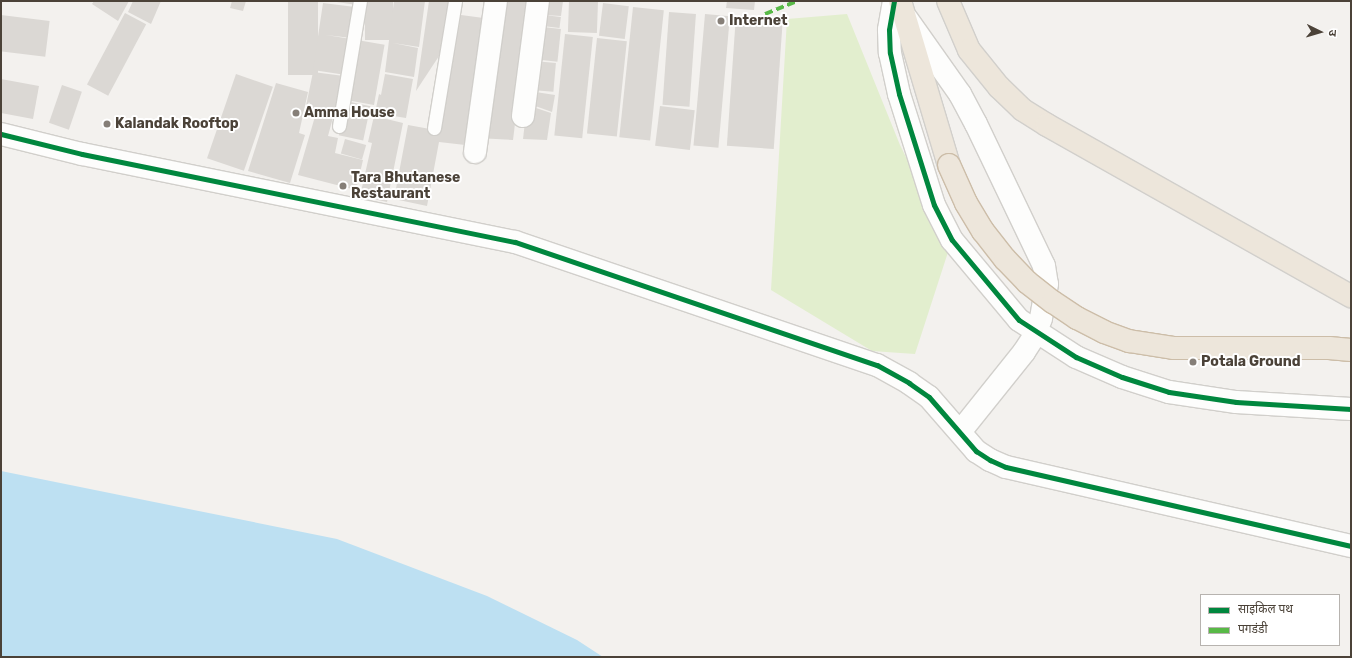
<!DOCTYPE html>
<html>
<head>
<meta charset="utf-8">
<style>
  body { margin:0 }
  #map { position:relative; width:1352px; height:658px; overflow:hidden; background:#f3f1ee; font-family:Rubik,"Noto Sans Devanagari",sans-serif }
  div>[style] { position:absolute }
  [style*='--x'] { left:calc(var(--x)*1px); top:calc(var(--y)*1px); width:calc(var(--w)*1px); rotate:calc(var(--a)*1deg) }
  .green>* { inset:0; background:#e2eece }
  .water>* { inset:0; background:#bde0f2 }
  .building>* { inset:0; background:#dbd8d4; transform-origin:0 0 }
  .roads { filter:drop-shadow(1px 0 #d1cfcb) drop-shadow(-1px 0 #d1cfcb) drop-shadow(0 1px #d1cfcb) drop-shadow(0 -1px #d1cfcb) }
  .lane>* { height:13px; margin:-6.5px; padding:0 6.5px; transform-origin:6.5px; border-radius:6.5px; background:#fdfdfc }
  .street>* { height:22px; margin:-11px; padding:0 11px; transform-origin:11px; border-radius:11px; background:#fdfdfc }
  .highway>* { height:22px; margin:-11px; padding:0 11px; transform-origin:11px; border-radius:11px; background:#ede6db }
  .bridges { filter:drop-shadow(1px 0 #ccbda8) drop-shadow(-1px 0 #ccbda8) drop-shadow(0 1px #ccbda8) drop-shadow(0 -1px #ccbda8) }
  .highway-bridge>* { height:22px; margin:-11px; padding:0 11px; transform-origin:11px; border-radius:11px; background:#ede6db }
  .quiet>* { height:4px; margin-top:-2px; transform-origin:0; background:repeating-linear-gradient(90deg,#58b947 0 8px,transparent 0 12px) }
  .cycleway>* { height:5px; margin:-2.5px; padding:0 2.5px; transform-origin:2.5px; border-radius:2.5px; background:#00873e }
  .dots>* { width:11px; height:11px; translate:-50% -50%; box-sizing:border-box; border:2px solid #fff; border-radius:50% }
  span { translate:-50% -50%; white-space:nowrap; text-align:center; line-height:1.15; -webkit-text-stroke:4px #fff; paint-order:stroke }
  .poi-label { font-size:14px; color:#4b4238; font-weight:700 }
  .left { translate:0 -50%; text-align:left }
  .frame { position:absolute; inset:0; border:2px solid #4b4238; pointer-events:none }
  .legend { position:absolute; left:1200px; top:594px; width:140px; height:52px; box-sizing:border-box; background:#fff; border:1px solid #b7b3af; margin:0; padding:5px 7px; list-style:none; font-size:12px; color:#4b4238 }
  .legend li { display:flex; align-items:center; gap:8px; height:20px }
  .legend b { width:20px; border:1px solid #b7b3af }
  .north { position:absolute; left:1300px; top:12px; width:40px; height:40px; -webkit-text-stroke:3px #fff; paint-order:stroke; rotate:95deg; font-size:11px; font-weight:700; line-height:16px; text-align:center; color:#4b4238 }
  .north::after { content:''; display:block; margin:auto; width:14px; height:18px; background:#4b4238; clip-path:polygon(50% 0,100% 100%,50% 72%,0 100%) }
</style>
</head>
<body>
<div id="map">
  <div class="green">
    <i style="clip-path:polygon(847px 14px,900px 145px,950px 246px,915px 354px,872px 351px,771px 290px,787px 19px)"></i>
  </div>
  <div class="water">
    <i style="clip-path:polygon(1px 471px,337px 539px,487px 596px,577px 640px,603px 657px,1px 657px)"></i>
  </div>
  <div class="building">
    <i style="clip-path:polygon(94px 1px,129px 1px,118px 21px,92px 4px)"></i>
    <i style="clip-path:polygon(133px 1px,161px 1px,151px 24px,128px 12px)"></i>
    <i style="clip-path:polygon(232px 1px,246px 1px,243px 11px,230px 8px)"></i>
    <i style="left:288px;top:1px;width:30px;height:74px"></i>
    <i style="clip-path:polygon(330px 1px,357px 1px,357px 5px)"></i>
    <i style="left:365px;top:1px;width:28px;height:39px"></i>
    <i style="clip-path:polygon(394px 1px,425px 1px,419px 47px,393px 43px,418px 48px,414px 77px,385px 72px)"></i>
    <i style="clip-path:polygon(429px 1px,451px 1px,443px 50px,416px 91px)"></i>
    <i style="clip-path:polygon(499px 1px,530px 1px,513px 140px,477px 138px)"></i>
    <i style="clip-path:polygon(547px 1px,563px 1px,561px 16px,545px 15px)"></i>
    <i style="left:569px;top:1px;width:29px;height:31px;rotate:2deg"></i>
    <i style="clip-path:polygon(727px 1px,755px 1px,754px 10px,726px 8px)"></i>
    <i style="clip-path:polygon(323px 3px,355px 7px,351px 38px,326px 35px,351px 39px,346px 75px,313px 70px)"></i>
    <i style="left:603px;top:3px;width:26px;height:33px;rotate:7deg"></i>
    <i style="left:633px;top:7px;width:31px;height:131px;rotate:6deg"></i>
    <i style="left:669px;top:12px;width:27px;height:93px;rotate:4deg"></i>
    <i style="left:125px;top:13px;width:24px;height:81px;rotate:28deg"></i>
    <i style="left:705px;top:14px;width:25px;height:132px;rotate:5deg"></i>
    <i style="left:1px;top:15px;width:49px;height:36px;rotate:7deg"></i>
    <i style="clip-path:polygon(461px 15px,491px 19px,474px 146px,439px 142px,427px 206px,394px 199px,408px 125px,441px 131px)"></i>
    <i style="left:544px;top:15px;width:17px;height:11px;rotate:7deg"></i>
    <i style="left:736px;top:15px;width:47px;height:131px;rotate:4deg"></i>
    <i style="left:543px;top:27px;width:18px;height:33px;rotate:6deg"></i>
    <i style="left:565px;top:34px;width:28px;height:102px;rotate:6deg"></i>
    <i style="left:597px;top:38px;width:30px;height:96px;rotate:6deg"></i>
    <i style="left:357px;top:40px;width:28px;height:61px;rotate:10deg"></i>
    <i style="left:534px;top:61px;width:22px;height:29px;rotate:5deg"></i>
    <i style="clip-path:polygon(313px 72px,344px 76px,328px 136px,338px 138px,335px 153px,363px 160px,356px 190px,298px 175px,316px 113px,305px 111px)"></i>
    <i style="left:236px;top:74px;width:39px;height:89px;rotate:19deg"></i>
    <i style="clip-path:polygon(385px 74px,413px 79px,406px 118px,375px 113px,379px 94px,381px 95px)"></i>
    <i style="clip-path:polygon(1px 79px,39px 86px,33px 119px,1px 113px)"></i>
    <i style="clip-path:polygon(276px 83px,308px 92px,299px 133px,305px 135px,290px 183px,248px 171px)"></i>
    <i style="left:62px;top:85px;width:21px;height:40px;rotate:19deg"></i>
    <i style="clip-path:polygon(529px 91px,555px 95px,552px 112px,527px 103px)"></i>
    <i style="left:346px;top:101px;width:25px;height:35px;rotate:12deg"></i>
    <i style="clip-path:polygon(527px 105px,551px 113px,547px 140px,523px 139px)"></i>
    <i style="left:660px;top:106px;width:35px;height:40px;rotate:7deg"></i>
    <i style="clip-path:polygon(374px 116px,403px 123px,387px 202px,360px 196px,372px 143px,368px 142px)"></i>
    <i style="left:345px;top:139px;width:22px;height:15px;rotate:16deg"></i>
  </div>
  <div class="roads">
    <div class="lane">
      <i style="--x:339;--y:126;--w:127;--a:-80.5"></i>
      <i style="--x:434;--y:128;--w:129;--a:-80.6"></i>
    </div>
    <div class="street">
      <i style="--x:894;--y:1;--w:29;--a:100"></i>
      <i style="--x:889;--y:30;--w:23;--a:88"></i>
      <i style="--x:890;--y:53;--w:42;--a:77.6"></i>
      <i style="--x:899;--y:94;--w:116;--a:72.5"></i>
      <i style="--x:934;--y:205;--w:39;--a:63"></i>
      <i style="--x:952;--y:240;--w:104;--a:50.1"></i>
      <i style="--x:1019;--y:320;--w:68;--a:33"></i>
      <i style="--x:1076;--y:357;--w:50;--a:23.5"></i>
      <i style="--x:1122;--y:377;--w:49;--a:17.7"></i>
      <i style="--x:1169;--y:392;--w:68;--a:8.5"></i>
      <i style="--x:1236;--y:402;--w:115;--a:3.5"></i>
      <i style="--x:907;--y:19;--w:92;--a:54.8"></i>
      <i style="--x:960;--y:94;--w:34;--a:62"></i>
      <i style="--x:976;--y:124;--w:157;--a:64.4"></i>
      <i style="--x:1044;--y:266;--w:18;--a:81"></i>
      <i style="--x:1047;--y:284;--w:35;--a:100"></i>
      <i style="--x:1041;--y:318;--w:18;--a:109"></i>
      <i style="--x:1035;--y:335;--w:20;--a:123"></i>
      <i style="--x:1024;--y:352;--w:102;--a:128.7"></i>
      <i style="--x:523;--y:116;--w:116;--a:-82.6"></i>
      <i style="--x:1;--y:134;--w:83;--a:13.9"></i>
      <i style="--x:82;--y:154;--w:442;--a:11.5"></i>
      <i style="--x:515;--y:242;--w:382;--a:18.8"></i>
      <i style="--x:877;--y:365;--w:37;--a:29"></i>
      <i style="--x:909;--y:383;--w:24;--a:35"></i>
      <i style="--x:929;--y:397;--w:72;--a:49"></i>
      <i style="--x:976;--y:451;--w:17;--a:33"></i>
      <i style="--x:990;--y:460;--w:17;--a:24"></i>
      <i style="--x:1006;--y:467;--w:354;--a:12.9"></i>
      <i style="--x:475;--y:152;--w:152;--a:-82.1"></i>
    </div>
    <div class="highway">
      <i style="--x:900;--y:1;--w:171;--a:73.4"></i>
      <i style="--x:948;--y:1;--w:53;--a:66.8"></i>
      <i style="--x:969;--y:50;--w:48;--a:51"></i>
      <i style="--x:999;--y:87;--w:33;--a:44"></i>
      <i style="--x:1023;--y:110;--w:28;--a:32"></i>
      <i style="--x:1047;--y:125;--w:349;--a:29.4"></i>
    </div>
  </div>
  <div class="bridges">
    <div class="highway-bridge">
      <i style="--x:949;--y:165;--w:42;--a:65.9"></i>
      <i style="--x:966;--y:203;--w:33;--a:59"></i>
      <i style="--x:983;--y:231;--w:36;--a:52"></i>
      <i style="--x:1005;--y:259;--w:32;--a:46"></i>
      <i style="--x:1027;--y:282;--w:33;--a:38"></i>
      <i style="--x:1053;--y:302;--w:29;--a:34"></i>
      <i style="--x:1077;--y:318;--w:30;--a:27"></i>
      <i style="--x:1104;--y:332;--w:27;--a:20"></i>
      <i style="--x:1129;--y:341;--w:46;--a:8.8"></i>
      <i style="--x:1174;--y:348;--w:155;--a:0"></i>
      <i style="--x:1329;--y:348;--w:22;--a:5"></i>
    </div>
  </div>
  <div class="quiet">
    <i style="--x:765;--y:14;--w:35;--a:-22"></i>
  </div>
  <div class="cycleway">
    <i style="--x:894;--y:1;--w:29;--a:100"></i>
    <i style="--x:889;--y:30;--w:23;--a:88"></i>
    <i style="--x:890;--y:53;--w:42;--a:77.6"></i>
    <i style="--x:899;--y:94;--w:116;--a:72.5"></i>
    <i style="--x:934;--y:205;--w:39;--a:63"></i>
    <i style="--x:952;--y:240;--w:104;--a:50.1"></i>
    <i style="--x:1019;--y:320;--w:68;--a:33"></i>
    <i style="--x:1076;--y:357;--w:50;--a:23.5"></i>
    <i style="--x:1122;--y:377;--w:49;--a:17.7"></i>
    <i style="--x:1169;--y:392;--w:68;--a:8.5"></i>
    <i style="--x:1236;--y:402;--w:115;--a:3.5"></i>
    <i style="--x:1;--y:134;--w:83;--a:13.9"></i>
    <i style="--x:82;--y:154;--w:442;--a:11.5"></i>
    <i style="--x:515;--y:242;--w:382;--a:18.8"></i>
    <i style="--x:877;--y:365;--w:37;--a:29"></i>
    <i style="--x:909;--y:383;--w:24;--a:35"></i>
    <i style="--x:929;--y:397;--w:72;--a:49"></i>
    <i style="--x:976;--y:451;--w:17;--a:33"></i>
    <i style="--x:990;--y:460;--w:17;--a:24"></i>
    <i style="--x:1006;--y:467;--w:354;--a:12.9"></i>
  </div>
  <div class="dots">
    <i style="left:721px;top:21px;background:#867f78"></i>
    <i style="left:296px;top:113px;background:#867f78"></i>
    <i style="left:107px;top:124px;background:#867f78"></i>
    <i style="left:343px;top:186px;background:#867f78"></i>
    <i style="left:1193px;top:362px;background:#867f78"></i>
  </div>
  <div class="poi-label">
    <span class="left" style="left:729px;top:21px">Internet</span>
    <span class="left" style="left:304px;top:113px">Amma House</span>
    <span class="left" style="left:115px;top:124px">Kalandak Rooftop</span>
    <span class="left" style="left:351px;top:186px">Tara Bhutanese<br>Restaurant</span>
    <span class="left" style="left:1201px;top:362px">Potala Ground</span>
  </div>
  <div class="frame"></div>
  <ul class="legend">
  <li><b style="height:5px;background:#00873e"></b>साइकिल पथ</li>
  <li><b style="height:5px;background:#58b947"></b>पगडंडी</li>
  </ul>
  <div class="north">उ</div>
</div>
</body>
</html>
